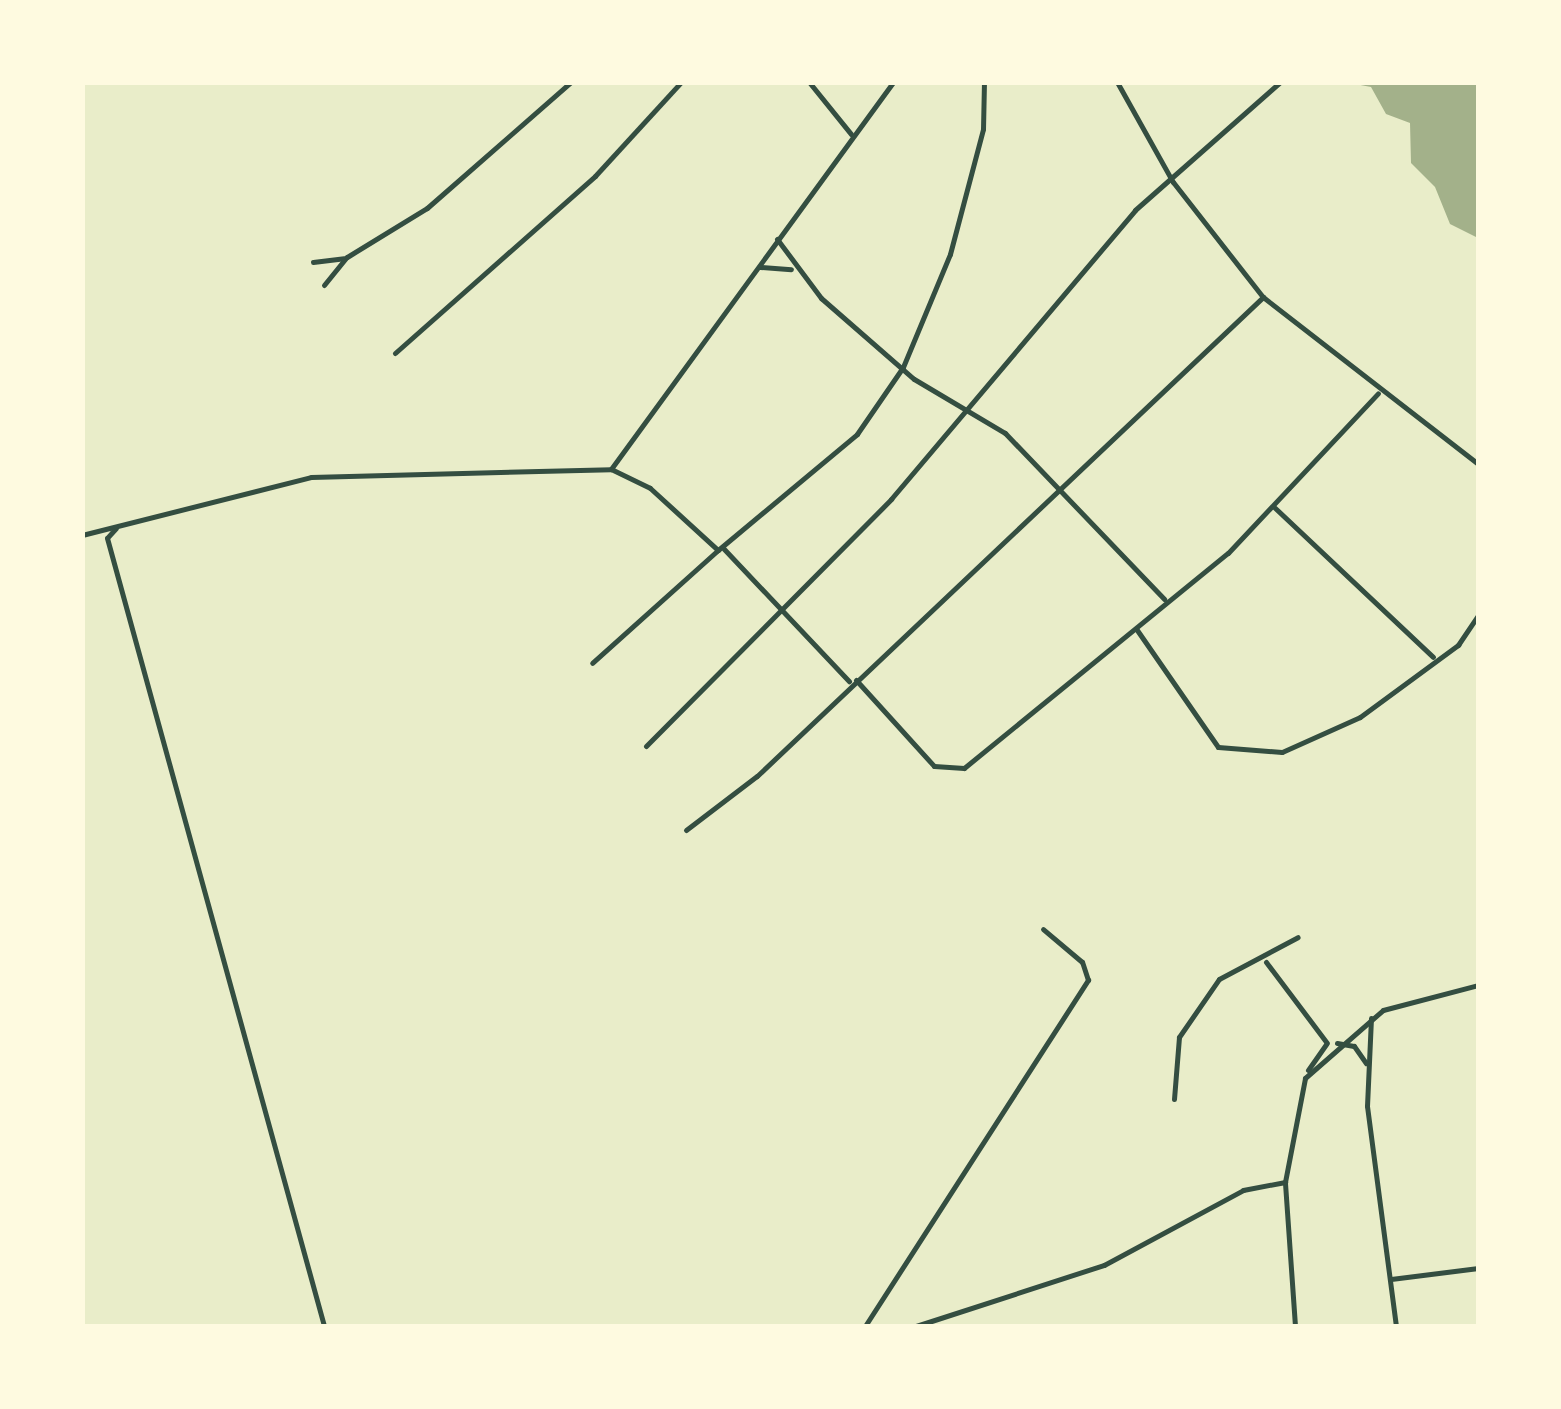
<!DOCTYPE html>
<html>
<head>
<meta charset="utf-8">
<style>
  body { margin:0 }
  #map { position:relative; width:1561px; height:1409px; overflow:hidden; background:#e9edc9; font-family:Lato,sans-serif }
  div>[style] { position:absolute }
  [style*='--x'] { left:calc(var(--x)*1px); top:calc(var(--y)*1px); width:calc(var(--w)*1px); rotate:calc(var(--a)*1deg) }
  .water>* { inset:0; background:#a3b18a }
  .minor>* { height:5px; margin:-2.5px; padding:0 2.5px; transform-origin:2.5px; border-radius:2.5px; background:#344e41 }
  .tertiary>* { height:5px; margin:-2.5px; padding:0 2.5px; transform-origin:2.5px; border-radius:2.5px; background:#344e41 }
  span { translate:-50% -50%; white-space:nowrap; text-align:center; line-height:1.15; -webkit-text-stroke:8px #fefae0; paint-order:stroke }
  .frame { position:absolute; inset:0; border:85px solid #fefae0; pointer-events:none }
</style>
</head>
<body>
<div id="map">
  <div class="water">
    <i style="clip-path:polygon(1350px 83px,1478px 83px,1478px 238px,1450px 224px,1435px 187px,1411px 163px,1410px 123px,1386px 114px,1371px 87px)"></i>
  </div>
  <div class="minor">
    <i style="--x:809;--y:82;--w:67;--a:51.1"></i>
    <i style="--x:1117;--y:82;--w:115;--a:60.8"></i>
    <i style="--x:1173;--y:182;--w:146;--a:52"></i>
    <i style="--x:1263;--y:297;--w:272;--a:37.8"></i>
    <i style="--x:777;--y:239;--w:74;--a:53.3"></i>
    <i style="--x:821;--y:298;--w:123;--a:41.1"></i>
    <i style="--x:914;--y:379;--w:106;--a:30.7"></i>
    <i style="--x:1005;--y:433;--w:230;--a:46.2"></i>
    <i style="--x:313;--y:262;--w:31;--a:-7"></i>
    <i style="--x:760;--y:267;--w:31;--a:4"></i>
    <i style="--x:324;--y:285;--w:36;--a:-51"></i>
    <i style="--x:347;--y:257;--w:94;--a:-31.5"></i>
    <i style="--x:427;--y:208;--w:191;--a:-41.2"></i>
    <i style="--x:395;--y:353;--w:267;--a:-41.5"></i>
    <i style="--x:595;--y:176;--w:127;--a:-47.5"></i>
    <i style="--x:611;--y:469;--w:479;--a:-53.9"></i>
    <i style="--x:1275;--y:508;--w:217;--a:43.3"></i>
    <i style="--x:116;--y:528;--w:13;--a:132"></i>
    <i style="--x:107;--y:538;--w:817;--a:74.6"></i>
    <i style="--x:82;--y:535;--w:236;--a:-14.2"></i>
    <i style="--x:311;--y:477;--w:300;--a:-1.5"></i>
    <i style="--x:611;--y:469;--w:43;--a:26"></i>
    <i style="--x:650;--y:488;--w:92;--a:42.4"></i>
    <i style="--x:718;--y:550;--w:169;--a:138.1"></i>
    <i style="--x:724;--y:549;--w:182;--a:46.6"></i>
    <i style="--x:1137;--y:630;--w:142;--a:55.3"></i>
    <i style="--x:1218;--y:747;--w:64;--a:4.5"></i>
    <i style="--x:1282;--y:752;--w:85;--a:-24.2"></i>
    <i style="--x:1360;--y:717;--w:122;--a:-36.3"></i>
    <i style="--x:1458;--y:645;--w:36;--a:-56"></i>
    <i style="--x:856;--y:680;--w:116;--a:47.8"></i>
    <i style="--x:934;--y:766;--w:30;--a:4"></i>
    <i style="--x:964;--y:768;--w:340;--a:-39.2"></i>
    <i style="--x:1228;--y:553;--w:219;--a:-46.8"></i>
    <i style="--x:646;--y:746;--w:348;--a:-45.2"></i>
    <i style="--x:891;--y:499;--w:378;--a:-49.8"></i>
    <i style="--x:1135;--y:210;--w:193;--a:-41.4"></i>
    <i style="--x:686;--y:830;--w:89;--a:-37.3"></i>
    <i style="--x:757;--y:776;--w:697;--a:-43.43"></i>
    <i style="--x:1266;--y:962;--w:101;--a:53"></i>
    <i style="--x:1371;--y:1018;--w:88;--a:92.6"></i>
    <i style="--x:1367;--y:1106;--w:222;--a:82.5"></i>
    <i style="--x:1337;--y:1043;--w:17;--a:10"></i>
    <i style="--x:1354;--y:1046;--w:21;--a:55"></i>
    <i style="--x:1308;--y:1070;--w:32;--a:-55"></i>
    <i style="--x:1174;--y:1099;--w:62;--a:-85.4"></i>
    <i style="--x:1179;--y:1037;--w:70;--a:-55.4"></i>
    <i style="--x:1219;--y:979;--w:89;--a:-28"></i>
    <i style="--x:1391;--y:1279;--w:88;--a:-7.2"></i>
    <i style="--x:865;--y:1326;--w:412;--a:-57.2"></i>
    <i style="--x:1088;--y:980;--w:19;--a:-108"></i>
    <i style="--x:1082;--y:962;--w:51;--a:-139.8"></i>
    <i style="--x:916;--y:1326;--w:198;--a:-18"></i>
    <i style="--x:1104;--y:1265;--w:158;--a:-28.3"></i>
    <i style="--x:1243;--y:1190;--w:43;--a:-10.8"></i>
    <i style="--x:1295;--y:1326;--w:144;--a:-94"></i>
    <i style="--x:1285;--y:1182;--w:106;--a:-79.1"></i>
    <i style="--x:1305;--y:1078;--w:103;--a:-41.1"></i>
    <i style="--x:1383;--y:1010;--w:98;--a:-14.7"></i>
  </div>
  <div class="tertiary">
    <i style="--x:718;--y:550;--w:181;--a:-39.8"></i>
    <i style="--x:857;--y:434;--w:81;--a:-55.5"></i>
    <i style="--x:903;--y:367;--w:122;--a:-67.4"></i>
    <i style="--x:950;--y:254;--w:129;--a:-75.2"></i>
    <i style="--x:983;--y:129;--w:47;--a:-88.8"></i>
  </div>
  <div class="frame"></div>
</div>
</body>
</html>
